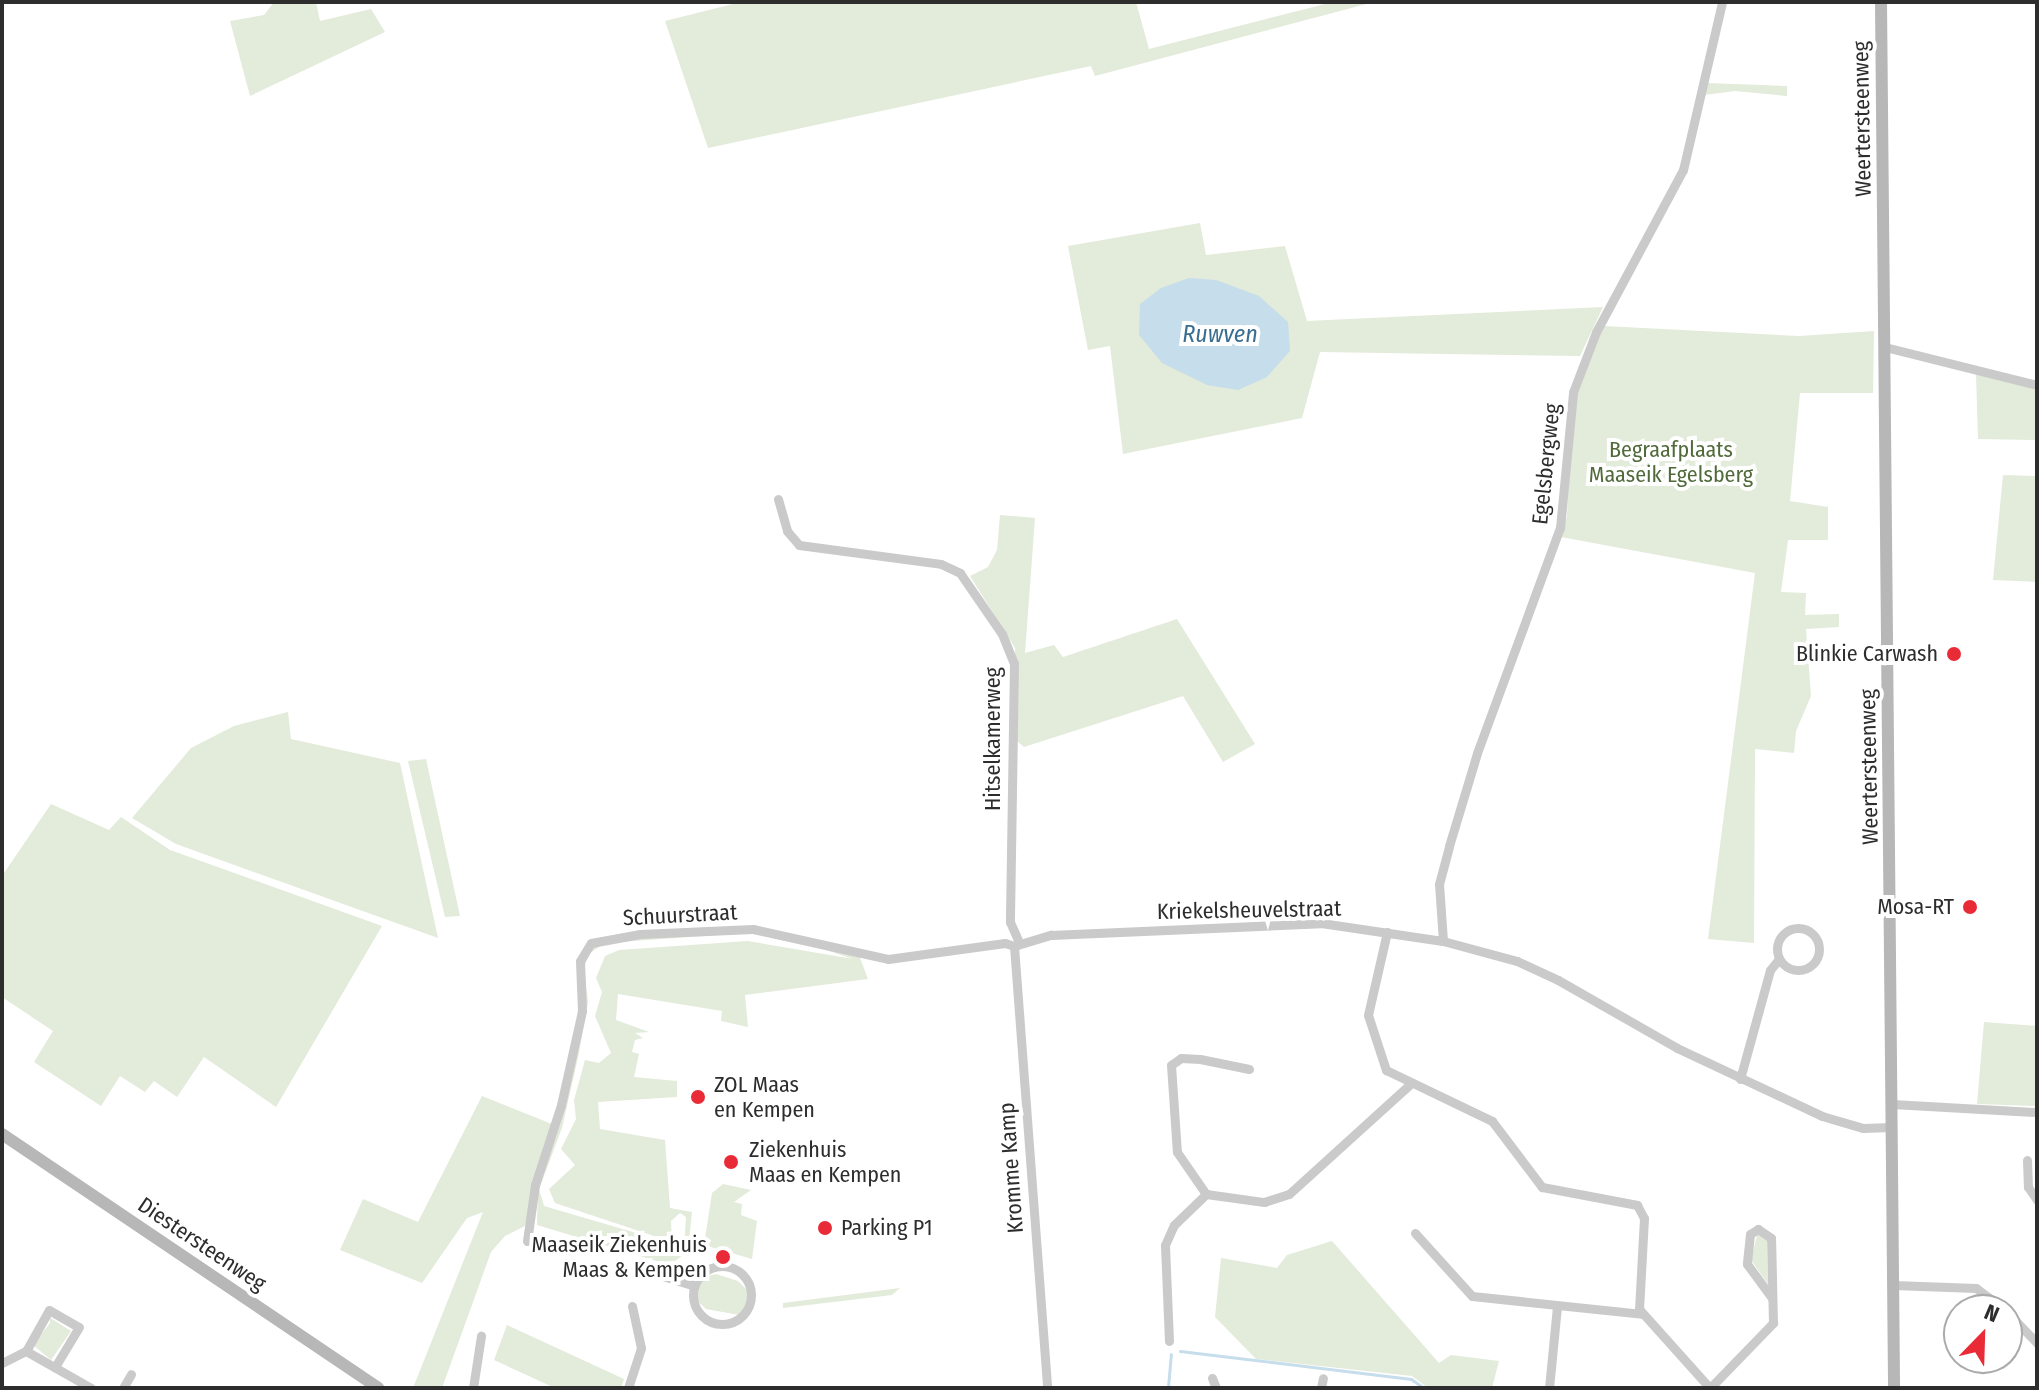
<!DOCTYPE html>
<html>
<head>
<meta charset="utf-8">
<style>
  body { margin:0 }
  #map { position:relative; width:2039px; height:1390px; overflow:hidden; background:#fff; font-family:"Fira Sans Condensed",sans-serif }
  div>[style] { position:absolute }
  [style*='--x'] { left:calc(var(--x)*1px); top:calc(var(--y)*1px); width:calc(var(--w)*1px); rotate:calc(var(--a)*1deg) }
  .green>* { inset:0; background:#e3ebda }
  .water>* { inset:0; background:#c6ddec }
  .stream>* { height:3px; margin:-1.5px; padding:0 1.5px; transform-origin:1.5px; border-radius:1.5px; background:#c6ddec }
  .street>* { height:9px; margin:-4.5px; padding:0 4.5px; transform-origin:4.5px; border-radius:4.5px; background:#cacaca }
  .street>.ring { margin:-4.5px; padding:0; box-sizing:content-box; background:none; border:9px solid #cacaca; border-radius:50% }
  .secondary>* { height:12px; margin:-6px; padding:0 6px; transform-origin:6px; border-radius:6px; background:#b7b7b7 }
  .dots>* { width:22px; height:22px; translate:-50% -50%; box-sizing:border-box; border:4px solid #fff; border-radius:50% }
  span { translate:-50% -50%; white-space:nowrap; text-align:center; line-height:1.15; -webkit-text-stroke:8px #fff; paint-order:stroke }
  .street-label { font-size:22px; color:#2d2d2d }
  .park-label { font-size:22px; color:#506a3a }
  .poi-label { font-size:22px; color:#2d2d2d }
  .right { translate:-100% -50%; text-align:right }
  .left { translate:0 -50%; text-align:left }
  .water-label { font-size:24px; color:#3a6e91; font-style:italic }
  .frame { position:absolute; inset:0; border:4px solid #2d2d2d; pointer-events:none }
  .north { position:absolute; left:1943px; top:1294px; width:80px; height:80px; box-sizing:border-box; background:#fff; border:2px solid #ababab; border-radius:50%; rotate:23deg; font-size:22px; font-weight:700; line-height:32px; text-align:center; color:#2d2d2d }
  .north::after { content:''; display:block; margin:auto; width:28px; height:36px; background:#e82b37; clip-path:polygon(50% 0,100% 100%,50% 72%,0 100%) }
</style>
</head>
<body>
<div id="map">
  <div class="green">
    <i style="clip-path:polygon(274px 2px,316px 2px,320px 21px,371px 9px,385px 32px,250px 96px,230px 21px,264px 15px)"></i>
    <i style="clip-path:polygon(741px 2px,1136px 2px,1149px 49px,1333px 2px,1374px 2px,1095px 76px,1091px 66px,708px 148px,665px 21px)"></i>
    <i style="clip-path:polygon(1707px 83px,1787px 86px,1787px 96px,1735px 91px,1704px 95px)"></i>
    <i style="clip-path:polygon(1200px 223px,1206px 255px,1285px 246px,1307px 321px,1603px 307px,1580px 356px,1320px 352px,1302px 418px,1123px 454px,1110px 346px,1088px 350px,1068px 246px)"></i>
    <i style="clip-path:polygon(1604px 326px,1799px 336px,1874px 331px,1873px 393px,1800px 393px,1790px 501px,1828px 507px,1828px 540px,1788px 540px,1781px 592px,1806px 593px,1805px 615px,1839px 614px,1839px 627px,1806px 629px,1811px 696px,1796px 731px,1794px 753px,1755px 749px,1754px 943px,1708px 939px,1755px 573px,1561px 537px,1567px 516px,1572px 410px,1585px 361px)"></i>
    <i style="clip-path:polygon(1976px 373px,2037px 390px,2037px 440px,1978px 439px)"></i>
    <i style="clip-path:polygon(2003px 475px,2037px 476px,2037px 582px,1993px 580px)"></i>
    <i style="clip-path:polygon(1000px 515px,1035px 518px,1025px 653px,1054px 645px,1063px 657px,1177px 619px,1255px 744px,1223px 762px,1183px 696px,1024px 747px,1017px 741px,1015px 648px,970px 576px,988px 567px,997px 550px)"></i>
    <i style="clip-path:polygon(288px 712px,291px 739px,400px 763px,438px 938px,176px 844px,132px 818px,191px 748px,234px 726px)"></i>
    <i style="clip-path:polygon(426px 759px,460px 916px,445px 917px,408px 761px)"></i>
    <i style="clip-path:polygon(51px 804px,109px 830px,121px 817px,170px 850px,382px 926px,276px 1107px,204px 1057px,177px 1097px,154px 1081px,145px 1092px,120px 1076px,101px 1106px,34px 1062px,53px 1031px,2px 997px,2px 876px)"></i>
    <i style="clip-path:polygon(evenodd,749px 931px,780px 933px,859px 955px,868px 979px,745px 995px,748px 1027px,721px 1021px,722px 1011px,618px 994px,616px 1020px,649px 1032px,635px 1033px,643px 1038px,635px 1040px,632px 1052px,639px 1054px,634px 1077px,677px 1081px,677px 1097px,598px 1102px,600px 1129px,665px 1140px,670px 1208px,692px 1212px,688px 1251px,670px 1265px,537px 1225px,538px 1187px,563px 1111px,585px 1010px,582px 962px,586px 951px,606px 940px,749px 931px,746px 933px,787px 937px,853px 959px,748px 941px,619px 950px,605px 956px,596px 978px,602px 992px,595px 1016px,611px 1053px,599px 1063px,585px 1060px,574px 1100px,576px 1119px,561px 1149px,575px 1165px,549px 1189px,555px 1203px,672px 1242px,671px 1221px,680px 1213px,686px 1217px,684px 1247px,544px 1206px,539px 1189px,562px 1128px,579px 1053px,588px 1002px,584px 967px,590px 953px,605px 943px,746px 933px)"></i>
    <i style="clip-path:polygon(1984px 1022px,2037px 1026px,2037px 1106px,1977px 1104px)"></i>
    <i style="clip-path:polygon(482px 1096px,552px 1124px,525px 1226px,505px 1236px,491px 1252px,442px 1388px,413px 1388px,483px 1212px,467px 1218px,422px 1283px,340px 1250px,363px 1199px,418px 1222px)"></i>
    <i style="clip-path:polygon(723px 1184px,751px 1190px,734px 1202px,742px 1204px,741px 1215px,757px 1221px,752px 1259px,704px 1245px,712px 1193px)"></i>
    <i style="clip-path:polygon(1758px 1231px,1767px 1238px,1768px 1284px,1751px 1260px)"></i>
    <i style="clip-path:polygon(1332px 1241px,1439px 1363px,1451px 1355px,1499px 1361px,1492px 1388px,1428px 1388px,1412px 1376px,1256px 1359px,1215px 1317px,1221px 1258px,1277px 1268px,1287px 1255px)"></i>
    <i style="clip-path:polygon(716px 1274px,738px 1281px,748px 1291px,749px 1302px,739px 1315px,706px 1309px,695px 1299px,700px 1278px)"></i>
    <i style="clip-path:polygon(900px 1288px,892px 1295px,783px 1308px,783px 1303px)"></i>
    <i style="clip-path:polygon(49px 1317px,71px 1331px,51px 1360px,33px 1345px,50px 1323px)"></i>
    <i style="clip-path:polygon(507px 1325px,624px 1379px,621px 1388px,555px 1388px,494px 1360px)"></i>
  </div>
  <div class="water">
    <i style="clip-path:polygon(1189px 278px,1216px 280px,1259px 296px,1288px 322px,1290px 351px,1267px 377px,1238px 390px,1207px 385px,1162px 363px,1139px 335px,1140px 304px,1161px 288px)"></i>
  </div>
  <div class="stream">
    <i style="--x:1180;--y:1351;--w:233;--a:6.9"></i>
    <i style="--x:1411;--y:1379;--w:16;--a:35"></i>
    <i style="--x:1168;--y:1387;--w:33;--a:-85"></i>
  </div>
  <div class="street">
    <i style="--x:1885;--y:347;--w:157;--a:14"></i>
    <i style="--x:778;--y:499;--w:33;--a:74"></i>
    <i style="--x:787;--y:531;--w:18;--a:49"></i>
    <i style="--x:799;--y:545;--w:143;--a:7.6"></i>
    <i style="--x:941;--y:564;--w:21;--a:25"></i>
    <i style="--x:960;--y:573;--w:74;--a:55.5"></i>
    <i style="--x:1002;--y:634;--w:31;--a:68"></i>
    <i style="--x:1014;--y:663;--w:259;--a:90.9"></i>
    <i style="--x:1010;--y:922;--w:22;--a:66"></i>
    <i class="ring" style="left:1777px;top:928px;width:33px;height:33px"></i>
    <i style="--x:1387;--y:932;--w:85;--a:102.9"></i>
    <i style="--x:1368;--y:1015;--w:58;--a:71.9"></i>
    <i style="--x:1386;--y:1070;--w:118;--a:25.7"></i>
    <i style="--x:1492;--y:1121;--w:83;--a:52.9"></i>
    <i style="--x:1542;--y:1187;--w:97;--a:10.7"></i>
    <i style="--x:1637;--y:1205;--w:15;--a:62"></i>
    <i style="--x:1644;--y:1218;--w:91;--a:93.1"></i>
    <i style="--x:1639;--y:1309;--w:106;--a:48.1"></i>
    <i style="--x:1443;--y:941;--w:57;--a:-94"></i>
    <i style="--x:1439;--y:884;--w:39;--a:-75"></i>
    <i style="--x:1449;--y:846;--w:97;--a:-73.2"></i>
    <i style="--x:1477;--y:753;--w:240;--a:-69.8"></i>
    <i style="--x:1560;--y:528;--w:137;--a:-84.5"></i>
    <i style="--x:1573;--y:392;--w:64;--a:-69"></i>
    <i style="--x:1596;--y:332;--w:184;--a:-61.8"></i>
    <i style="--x:1683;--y:170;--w:172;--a:-76.9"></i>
    <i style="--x:1014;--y:946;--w:39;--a:-17"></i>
    <i style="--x:1051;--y:935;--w:270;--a:-2.5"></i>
    <i style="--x:1321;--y:923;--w:123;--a:8.4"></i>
    <i style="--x:1443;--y:941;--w:77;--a:15.1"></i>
    <i style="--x:1517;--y:961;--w:45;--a:24.9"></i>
    <i style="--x:1558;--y:980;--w:137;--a:29.7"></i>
    <i style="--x:1677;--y:1048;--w:160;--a:25.1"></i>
    <i style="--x:1822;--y:1116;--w:43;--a:16.3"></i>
    <i style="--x:1863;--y:1128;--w:29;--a:-2"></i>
    <i style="--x:1014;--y:946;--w:443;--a:85.7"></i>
    <i style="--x:1249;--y:1069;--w:50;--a:-168.5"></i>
    <i style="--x:1200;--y:1059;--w:19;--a:-177"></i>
    <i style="--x:1181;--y:1058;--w:12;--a:145"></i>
    <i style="--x:1171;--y:1065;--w:87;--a:86.1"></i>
    <i style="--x:1177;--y:1152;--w:51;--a:55.4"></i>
    <i style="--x:1206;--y:1194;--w:59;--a:7.9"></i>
    <i style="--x:1264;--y:1202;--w:26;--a:-18"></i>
    <i style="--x:1289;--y:1194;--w:162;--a:-42.2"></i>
    <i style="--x:1740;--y:1079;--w:113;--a:-74.6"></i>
    <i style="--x:1770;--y:970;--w:14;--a:-51"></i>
    <i style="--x:1892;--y:1104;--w:145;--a:3.2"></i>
    <i style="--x:2027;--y:1160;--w:27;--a:88"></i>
    <i style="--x:2028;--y:1187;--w:16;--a:55"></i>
    <i style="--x:1415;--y:1233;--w:85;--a:47.9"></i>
    <i style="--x:1472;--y:1296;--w:171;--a:6"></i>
    <i style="--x:527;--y:1241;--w:57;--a:-81.9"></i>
    <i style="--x:535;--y:1185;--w:84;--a:-72"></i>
    <i style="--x:561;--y:1105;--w:96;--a:-77.4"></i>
    <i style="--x:582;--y:1011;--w:50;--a:-92.3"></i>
    <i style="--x:580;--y:961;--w:21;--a:-59"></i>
    <i style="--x:591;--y:943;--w:50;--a:-10.4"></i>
    <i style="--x:640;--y:934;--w:113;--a:-2.5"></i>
    <i style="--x:753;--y:929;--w:138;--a:12.5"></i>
    <i style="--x:888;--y:959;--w:118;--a:-7.8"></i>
    <i style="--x:1005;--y:943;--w:9;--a:18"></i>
    <i class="ring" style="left:693px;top:1266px;width:49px;height:49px"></i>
    <i style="--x:637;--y:1268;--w:58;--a:17.2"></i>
    <i style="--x:1893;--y:1285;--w:83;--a:2.1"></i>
    <i style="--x:1976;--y:1288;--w:36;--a:37"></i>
    <i style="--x:2007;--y:1312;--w:43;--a:45.9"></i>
    <i style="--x:1169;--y:1341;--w:96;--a:-92.4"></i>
    <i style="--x:1165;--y:1245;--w:22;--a:-66"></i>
    <i style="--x:1174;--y:1225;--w:45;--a:-44.1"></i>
    <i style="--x:26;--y:1351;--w:47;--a:-60.7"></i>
    <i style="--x:49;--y:1310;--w:34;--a:30"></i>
    <i style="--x:79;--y:1327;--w:47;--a:121"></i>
    <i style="--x:2;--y:1363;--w:27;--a:-27"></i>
    <i style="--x:26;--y:1351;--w:75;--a:29.6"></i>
    <i style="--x:1212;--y:1378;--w:11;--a:68"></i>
    <i style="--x:123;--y:1388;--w:16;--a:-60"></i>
    <i style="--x:473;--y:1388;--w:53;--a:-81.3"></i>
    <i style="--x:628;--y:1388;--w:42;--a:-72"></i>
    <i style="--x:641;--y:1348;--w:43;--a:-102.1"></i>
    <i style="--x:1321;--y:1388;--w:10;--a:-79"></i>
    <i style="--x:1549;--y:1388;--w:81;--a:-84.4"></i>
    <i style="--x:1710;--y:1388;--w:91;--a:-45.9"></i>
    <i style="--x:1773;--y:1323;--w:85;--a:-91.3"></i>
    <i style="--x:1771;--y:1238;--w:16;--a:-145"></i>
    <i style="--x:1758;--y:1229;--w:9;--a:148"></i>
    <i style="--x:1750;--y:1234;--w:30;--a:96"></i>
    <i style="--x:1747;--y:1264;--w:42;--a:53.7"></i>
  </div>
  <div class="secondary">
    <i style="--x:1881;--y:2;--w:1386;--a:89.46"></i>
    <i style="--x:2;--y:1134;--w:454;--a:34"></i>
  </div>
  <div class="dots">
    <i style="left:1954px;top:654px;background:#e82b37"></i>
    <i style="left:1970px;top:907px;background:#e82b37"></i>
    <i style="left:698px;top:1097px;background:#e82b37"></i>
    <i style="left:731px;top:1162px;background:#e82b37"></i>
    <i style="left:825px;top:1228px;background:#e82b37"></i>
    <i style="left:723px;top:1257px;background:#e82b37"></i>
  </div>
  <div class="street-label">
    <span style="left:1862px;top:119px;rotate:-91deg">Weertersteenweg</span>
    <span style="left:1546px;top:464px;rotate:-84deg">Egelsbergweg</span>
    <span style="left:993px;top:739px;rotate:-90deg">Hitselkamerweg</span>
    <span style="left:1869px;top:767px;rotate:-91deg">Weertersteenweg</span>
    <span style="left:1249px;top:910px;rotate:-1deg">Kriekelsheuvelstraat</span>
    <span style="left:680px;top:915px;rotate:-3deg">Schuurstraat</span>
    <span style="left:1011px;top:1168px;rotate:-94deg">Kromme Kamp</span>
    <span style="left:202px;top:1244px;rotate:34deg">Diestersteenweg</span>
  </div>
  <div class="park-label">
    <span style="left:1671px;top:462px">Begraafplaats<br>Maaseik Egelsberg</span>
  </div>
  <div class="poi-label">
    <span class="right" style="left:1938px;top:654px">Blinkie Carwash</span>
    <span class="right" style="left:1954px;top:907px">Mosa-RT</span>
    <span class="left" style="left:714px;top:1097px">ZOL Maas<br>en Kempen</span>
    <span class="left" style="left:749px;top:1162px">Ziekenhuis<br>Maas en Kempen</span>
    <span class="left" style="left:841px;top:1228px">Parking P1</span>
    <span class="right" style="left:707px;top:1257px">Maaseik Ziekenhuis<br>Maas &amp; Kempen</span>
  </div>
  <div class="water-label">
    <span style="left:1220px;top:335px">Ruwven</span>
  </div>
  <div class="frame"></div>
  <div class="north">N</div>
</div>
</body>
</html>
